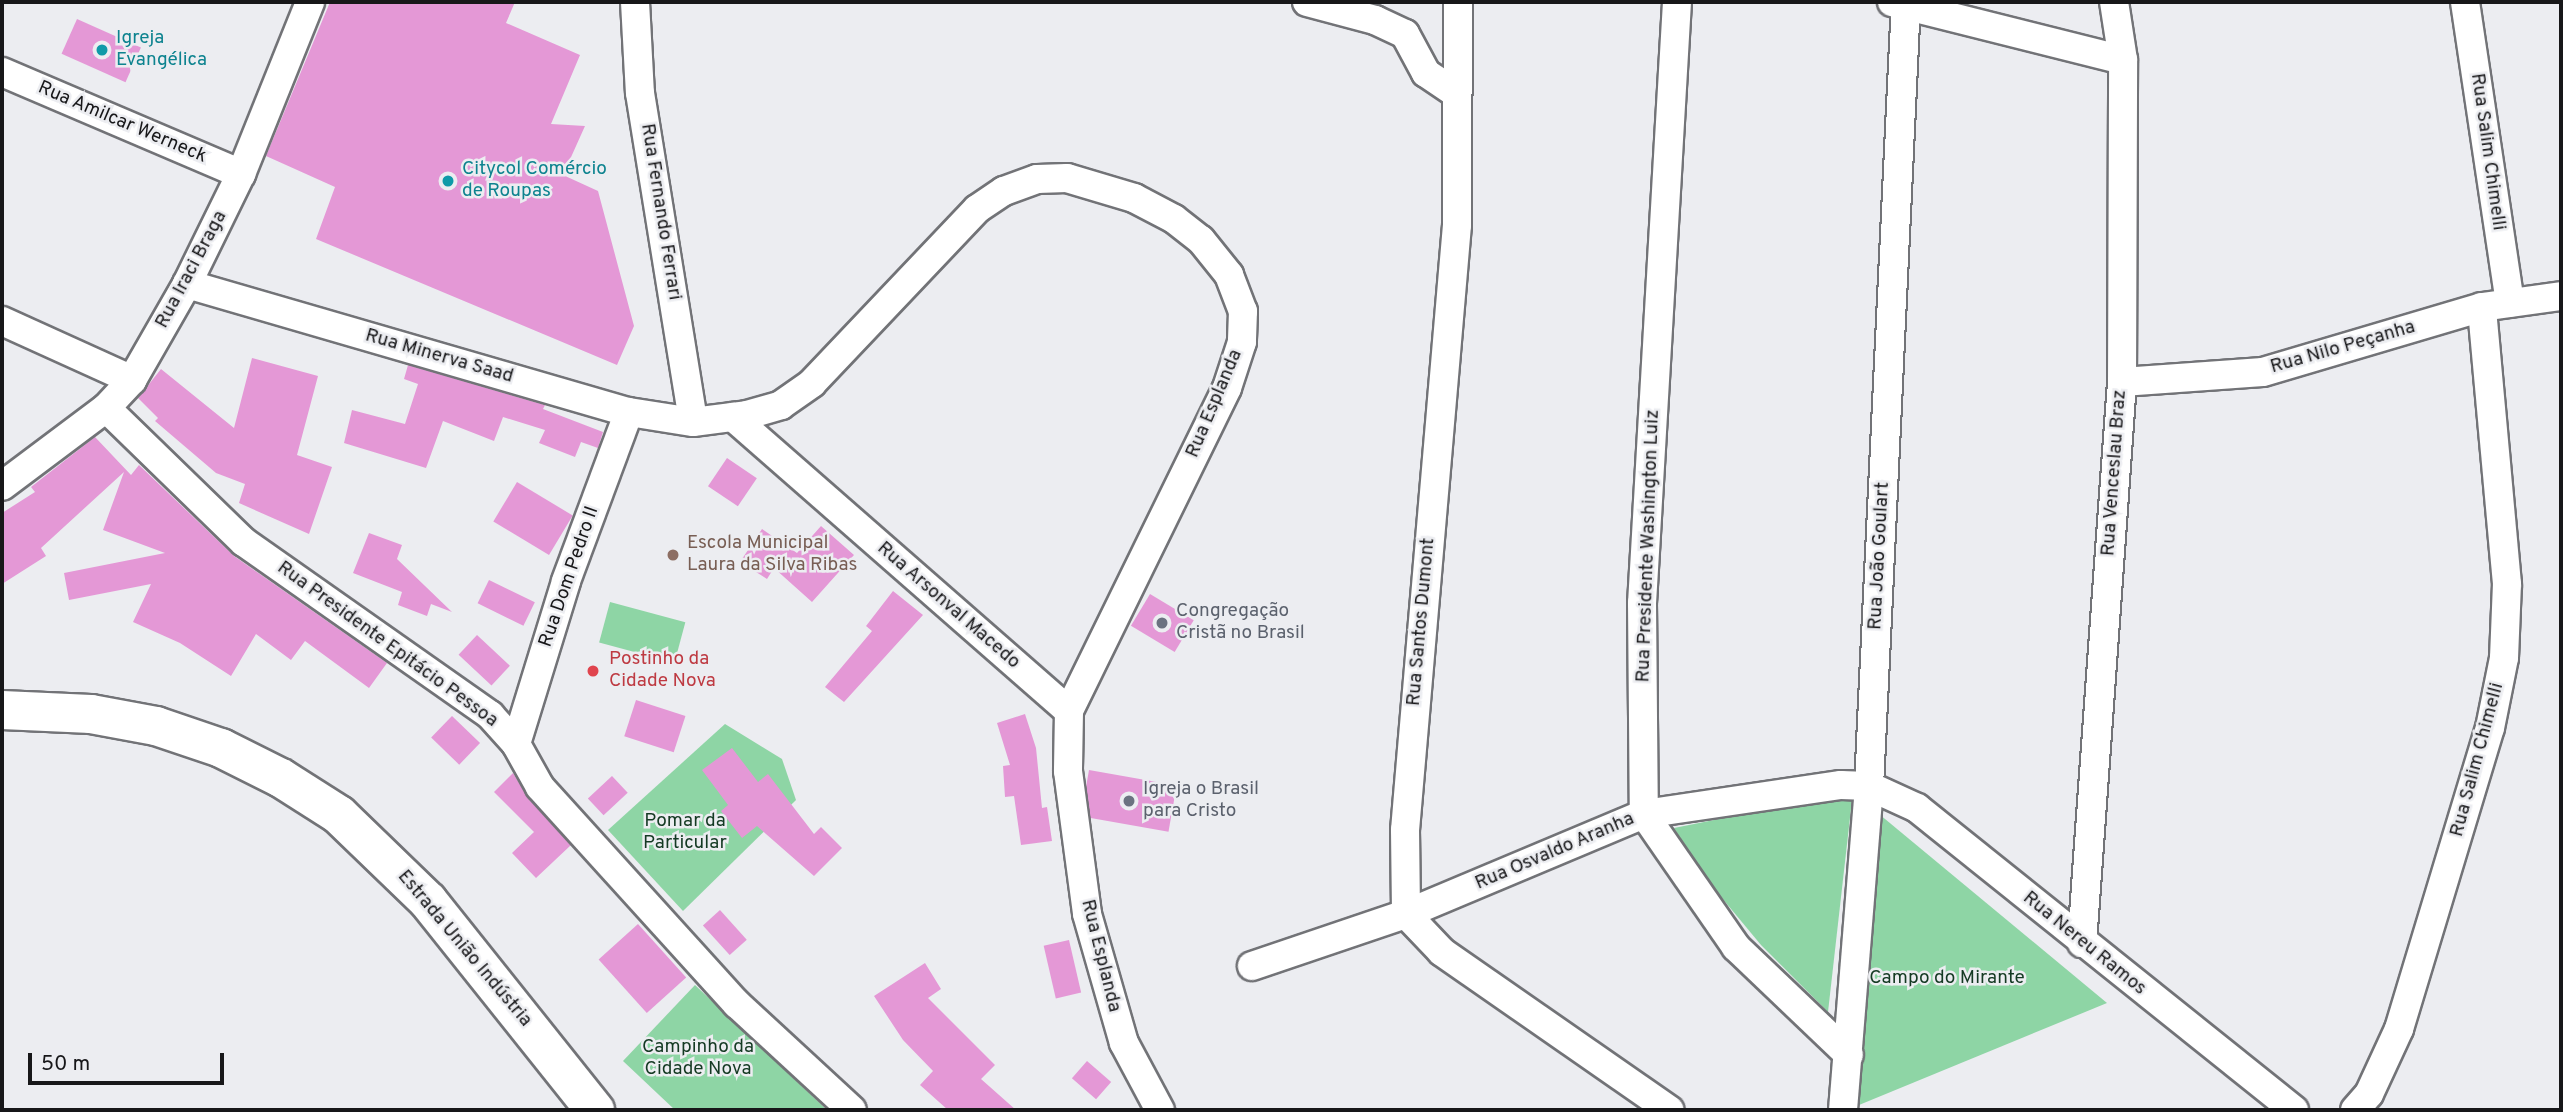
<!DOCTYPE html>
<html>
<head>
<meta charset="utf-8">
<style>
  body { margin:0 }
  #map { position:relative; width:2563px; height:1112px; overflow:hidden; background:#ecedf1; font-family:Overpass,sans-serif }
  div>[style] { position:absolute }
  [style*='--x'] { left:calc(var(--x)*1px); top:calc(var(--y)*1px); width:calc(var(--w)*1px); rotate:calc(var(--a)*1deg) }
  .green>* { inset:0; background:#8ed5a5; transform-origin:0 0 }
  .building>* { inset:0; background:#e498d6; transform-origin:0 0 }
  .roads { filter:drop-shadow(2px 0 #727377) drop-shadow(-2px 0 #727377) drop-shadow(0 2px #727377) drop-shadow(0 -2px #727377) }
  .street>* { height:28px; margin:-14px; padding:0 14px; transform-origin:14px; border-radius:14px; background:#fff }
  .secondary>* { height:38px; margin:-19px; padding:0 19px; transform-origin:19px; border-radius:19px; background:#fff }
  .dots>* { width:19px; height:19px; translate:-50% -50%; box-sizing:border-box; border:4px solid #ecedf1; border-radius:50% }
  span { translate:-50% -50%; white-space:nowrap; text-align:center; line-height:1.15; -webkit-text-stroke:5px #ecedf1; paint-order:stroke }
  .culture-label { font-size:19px; color:#0d838f }
  .left { translate:0 -50%; text-align:left }
  .street-label { font-size:19px; color:#171719 }
  .education-label { font-size:19px; color:#785e54 }
  .worship-label { font-size:19px; color:#5b616d }
  .health-label { font-size:19px; color:#be3a42 }
  .park-label { font-size:19px; color:#143a23 }
  .frame { position:absolute; inset:0; border:4px solid #171719; pointer-events:none }
  .scale { position:absolute; left:28px; top:1053px; width:196px; height:32px; box-sizing:border-box; border:4px solid #171719; border-top:0; padding-left:9px; font-size:21px; line-height:24px; white-space:nowrap; color:#171719; -webkit-text-stroke:5px #ecedf1; paint-order:stroke }
</style>
</head>
<body>
<div id="map">
  <div class="green">
    <i style="left:610px;top:602px;width:78px;height:42px;rotate:15deg"></i>
    <i style="clip-path:polygon(725px 724px,782px 759px,796px 800px,683px 911px,608px 830px)"></i>
    <i style="clip-path:polygon(1852px 800px,1828px 1012px,1761px 945px,1702px 874px,1674px 828px,1779px 807px)"></i>
    <i style="clip-path:polygon(1879px 814px,2107px 1003px,1859px 1105px,1858px 1038px)"></i>
    <i style="clip-path:polygon(695px 985px,827px 1110px,675px 1110px,623px 1061px)"></i>
  </div>
  <div class="building">
    <i style="clip-path:polygon(330px 2px,515px 2px,506px 23px,580px 55px,551px 124px,585px 126px,563px 175px,598px 191px,634px 326px,617px 365px,316px 239px,335px 187px,266px 156px)"></i>
    <i style="left:77px;top:19px;width:70px;height:38px;rotate:24deg"></i>
    <i style="clip-path:polygon(252px 358px,318px 376px,297px 455px,332px 467px,309px 534px,239px 503px,245px 484px,216px 473px,155px 421px,158px 418px,138px 398px,161px 369px,234px 428px)"></i>
    <i style="clip-path:polygon(408px 365px,545px 405px,543px 409px,603px 432px,598px 448px,581px 442px,575px 457px,539px 443px,545px 430px,503px 417px,494px 441px,443px 421px,426px 468px,344px 443px,352px 410px,405px 424px,418px 384px,404px 379px)"></i>
    <i style="clip-path:polygon(95px 437px,131px 475px,139px 465px,234px 556px,387px 663px,369px 688px,305px 641px,291px 660px,256px 634px,231px 676px,180px 643px,133px 622px,151px 584px,69px 600px,64px 573px,165px 553px,103px 530px,124px 472px,41px 548px,46px 556px,2px 584px,2px 513px,35px 492px,31px 487px)"></i>
    <i style="left:727px;top:458px;width:36px;height:34px;rotate:34deg"></i>
    <i style="left:517px;top:482px;width:65px;height:46px;rotate:31deg"></i>
    <i style="clip-path:polygon(821px 526px,854px 555px,812px 602px,774px 568px,767px 579px,740px 562px,762px 529px,797px 553px)"></i>
    <i style="clip-path:polygon(369px 533px,402px 545px,397px 559px,452px 612px,431px 604px,427px 616px,398px 605px,402px 592px,353px 573px)"></i>
    <i style="left:489px;top:580px;width:51px;height:26px;rotate:26deg"></i>
    <i style="clip-path:polygon(893px 591px,923px 615px,844px 702px,825px 687px,872px 631px,866px 626px)"></i>
    <i style="left:1150px;top:594px;width:51px;height:37px;rotate:31deg"></i>
    <i style="left:477px;top:635px;width:45px;height:27px;rotate:43deg"></i>
    <i style="left:636px;top:700px;width:52px;height:38px;rotate:18deg"></i>
    <i style="clip-path:polygon(1025px 714px,1036px 748px,1042px 808px,1047px 807px,1052px 841px,1021px 845px,1014px 796px,1005px 797px,1003px 766px,1010px 765px,997px 723px)"></i>
    <i style="left:452px;top:716px;width:39px;height:30px;rotate:44deg"></i>
    <i style="clip-path:polygon(732px 748px,758px 782px,768px 774px,814px 834px,821px 827px,842px 848px,814px 876px,757px 826px,742px 838px,721px 811px,728px 805px,702px 770px)"></i>
    <i style="left:1089px;top:770px;width:89px;height:47px;rotate:10deg"></i>
    <i style="clip-path:polygon(513px 773px,528px 798px,571px 845px,536px 878px,512px 853px,534px 832px,494px 792px)"></i>
    <i style="left:612px;top:776px;width:23px;height:33px;rotate:47deg"></i>
    <i style="left:720px;top:910px;width:40px;height:23px;rotate:48deg"></i>
    <i style="left:638px;top:924px;width:72px;height:53px;rotate:48deg"></i>
    <i style="left:1069px;top:940px;width:54px;height:26px;rotate:77deg"></i>
    <i style="clip-path:polygon(925px 963px,941px 989px,928px 998px,995px 1065px,981px 1079px,1016px 1110px,948px 1110px,920px 1085px,933px 1071px,903px 1040px,874px 996px)"></i>
    <i style="left:1087px;top:1061px;width:32px;height:23px;rotate:41deg"></i>
  </div>
  <div class="roads">
    <div class="street">
      <i style="--x:635;--y:2;--w:91;--a:86.9"></i>
      <i style="--x:640;--y:93;--w:333;--a:80.8"></i>
      <i style="--x:1307;--y:2;--w:70;--a:14.8"></i>
      <i style="--x:1375;--y:20;--w:33;--a:25"></i>
      <i style="--x:1405;--y:34;--w:44;--a:61.7"></i>
      <i style="--x:1426;--y:73;--w:37;--a:34"></i>
      <i style="--x:1458;--y:2;--w:223;--a:90.3"></i>
      <i style="--x:1457;--y:225;--w:607;--a:94.91"></i>
      <i style="--x:1405;--y:830;--w:84;--a:89.3"></i>
      <i style="--x:1406;--y:914;--w:52;--a:46.5"></i>
      <i style="--x:1442;--y:952;--w:277;--a:34.8"></i>
      <i style="--x:1677;--y:2;--w:602;--a:93.33"></i>
      <i style="--x:1642;--y:603;--w:211;--a:89.5"></i>
      <i style="--x:1644;--y:814;--w:162;--a:55.3"></i>
      <i style="--x:1736;--y:947;--w:156;--a:43.7"></i>
      <i style="--x:1892;--y:2;--w:238;--a:14.1"></i>
      <i style="--x:2465;--y:2;--w:304;--a:81.5"></i>
      <i style="--x:2;--y:72;--w:260;--a:23.1"></i>
      <i style="--x:187;--y:284;--w:460;--a:16.2"></i>
      <i style="--x:629;--y:412;--w:65;--a:8.9"></i>
      <i style="--x:693;--y:422;--w:54;--a:-7.4"></i>
      <i style="--x:747;--y:415;--w:35;--a:-16"></i>
      <i style="--x:781;--y:405;--w:38;--a:-35"></i>
      <i style="--x:812;--y:383;--w:240;--a:-46.5"></i>
      <i style="--x:977;--y:209;--w:32;--a:-34"></i>
      <i style="--x:1004;--y:191;--w:35;--a:-20"></i>
      <i style="--x:1037;--y:179;--w:30;--a:-2"></i>
      <i style="--x:1067;--y:178;--w:70;--a:16.6"></i>
      <i style="--x:1134;--y:198;--w:45;--a:27.7"></i>
      <i style="--x:1174;--y:219;--w:34;--a:38"></i>
      <i style="--x:1201;--y:240;--w:45;--a:51.3"></i>
      <i style="--x:1229;--y:275;--w:39;--a:69"></i>
      <i style="--x:1243;--y:311;--w:31;--a:92"></i>
      <i style="--x:1242;--y:342;--w:48;--a:108.1"></i>
      <i style="--x:1227;--y:388;--w:360;--a:116.1"></i>
      <i style="--x:1069;--y:711;--w:60;--a:91"></i>
      <i style="--x:1068;--y:771;--w:144;--a:82.4"></i>
      <i style="--x:1087;--y:914;--w:134;--a:74"></i>
      <i style="--x:1124;--y:1043;--w:76;--a:61.8"></i>
      <i style="--x:2;--y:321;--w:143;--a:24.4"></i>
      <i style="--x:2122;--y:382;--w:141;--a:-4.1"></i>
      <i style="--x:2263;--y:372;--w:228;--a:-16.5"></i>
      <i style="--x:2482;--y:307;--w:80;--a:-7.9"></i>
      <i style="--x:106;--y:408;--w:192;--a:44.2"></i>
      <i style="--x:244;--y:542;--w:301;--a:35.1"></i>
      <i style="--x:490;--y:715;--w:39;--a:48"></i>
      <i style="--x:516;--y:744;--w:49;--a:60.8"></i>
      <i style="--x:540;--y:787;--w:293;--a:47.8"></i>
      <i style="--x:737;--y:1004;--w:156;--a:42.7"></i>
      <i style="--x:733;--y:417;--w:446;--a:41.2"></i>
      <i style="--x:2;--y:486;--w:130;--a:-36.9"></i>
      <i style="--x:106;--y:408;--w:38;--a:-47"></i>
      <i style="--x:132;--y:380;--w:111;--a:-60.2"></i>
      <i style="--x:187;--y:284;--w:123;--a:-63.9"></i>
      <i style="--x:241;--y:174;--w:185;--a:-68.1"></i>
      <i style="--x:516;--y:744;--w:170;--a:-72.9"></i>
      <i style="--x:566;--y:581;--w:180;--a:-69.6"></i>
      <i style="--x:2082;--y:943;--w:562;--a:-85.92"></i>
      <i style="--x:2122;--y:382;--w:322;--a:-89.8"></i>
      <i style="--x:2123;--y:60;--w:59;--a:-98.8"></i>
      <i style="--x:1252;--y:966;--w:163;--a:-18.7"></i>
      <i style="--x:1406;--y:914;--w:258;--a:-22.8"></i>
      <i style="--x:1644;--y:814;--w:199;--a:-8.4"></i>
      <i style="--x:1841;--y:785;--w:28;--a:2"></i>
      <i style="--x:1869;--y:786;--w:53;--a:24.6"></i>
      <i style="--x:1917;--y:808;--w:483;--a:38.7"></i>
      <i style="--x:1843;--y:1110;--w:325;--a:-85.4"></i>
      <i style="--x:1869;--y:786;--w:785;--a:-87.3"></i>
      <i style="--x:2355;--y:1110;--w:21;--a:-49"></i>
      <i style="--x:2369;--y:1094;--w:72;--a:-65.2"></i>
      <i style="--x:2399;--y:1029;--w:314;--a:-73.2"></i>
      <i style="--x:2490;--y:728;--w:71;--a:-78.7"></i>
      <i style="--x:2504;--y:658;--w:74;--a:-87.7"></i>
      <i style="--x:2507;--y:584;--w:278;--a:-95.2"></i>
    </div>
    <div class="secondary">
      <i style="--x:2;--y:710;--w:89;--a:2.6"></i>
      <i style="--x:91;--y:714;--w:66;--a:10.5"></i>
      <i style="--x:156;--y:726;--w:69;--a:18.7"></i>
      <i style="--x:221;--y:748;--w:67;--a:26.6"></i>
      <i style="--x:281;--y:778;--w:69;--a:32.5"></i>
      <i style="--x:339;--y:815;--w:124;--a:44"></i>
      <i style="--x:428;--y:901;--w:268;--a:51.4"></i>
    </div>
  </div>
  <div class="dots">
    <i style="left:102px;top:50px;background:#0f9aa8"></i>
    <i style="left:448px;top:181px;background:#0f9aa8"></i>
    <i style="left:673px;top:555px;background:#8d6e63"></i>
    <i style="left:1162px;top:623px;background:#6b7280"></i>
    <i style="left:593px;top:671px;background:#e0444e"></i>
    <i style="left:1129px;top:801px;background:#6b7280"></i>
  </div>
  <div class="culture-label">
    <span class="left" style="left:116px;top:50px">Igreja<br>Evangélica</span>
    <span class="left" style="left:462px;top:181px">Citycol Comércio<br>de Roupas</span>
  </div>
  <div class="street-label">
    <span style="left:122px;top:123px;rotate:23deg">Rua Amilcar Werneck</span>
    <span style="left:2487px;top:152px;rotate:82deg">Rua Salim Chimelli</span>
    <span style="left:660px;top:212px;rotate:81deg">Rua Fernando Ferrari</span>
    <span style="left:192px;top:270px;rotate:-62deg">Rua Iraci Braga</span>
    <span style="left:2343px;top:348px;rotate:-16deg">Rua Nilo Peçanha</span>
    <span style="left:439px;top:357px;rotate:16deg">Rua Minerva Saad</span>
    <span style="left:1215px;top:404px;rotate:-67deg">Rua Esplanda</span>
    <span style="left:2115px;top:473px;rotate:-86deg">Rua Venceslau Braz</span>
    <span style="left:1649px;top:546px;rotate:-88deg">Rua Presidente Washington Luiz</span>
    <span style="left:1880px;top:556px;rotate:-87deg">Rua João Goulart</span>
    <span style="left:570px;top:577px;rotate:-71deg">Rua Dom Pedro II</span>
    <span style="left:948px;top:606px;rotate:41deg">Rua Arsonval Macedo</span>
    <span style="left:1422px;top:622px;rotate:-85deg">Rua Santos Dumont</span>
    <span style="left:387px;top:645px;rotate:36deg">Rua Presidente Epitácio Pessoa</span>
    <span style="left:2478px;top:760px;rotate:-75deg">Rua Salim Chimelli</span>
    <span style="left:1555px;top:852px;rotate:-23deg">Rua Osvaldo Aranha</span>
    <span style="left:2084px;top:944px;rotate:39deg">Rua Nereu Ramos</span>
    <span style="left:464px;top:949px;rotate:50deg">Estrada União Indústria</span>
    <span style="left:1100px;top:956px;rotate:76deg">Rua Esplanda</span>
  </div>
  <div class="education-label">
    <span class="left" style="left:687px;top:555px">Escola Municipal<br>Laura da Silva Ribas</span>
  </div>
  <div class="worship-label">
    <span class="left" style="left:1176px;top:623px">Congregação<br>Cristã no Brasil</span>
    <span class="left" style="left:1143px;top:801px">Igreja o Brasil<br>para Cristo</span>
  </div>
  <div class="health-label">
    <span class="left" style="left:609px;top:671px">Postinho da<br>Cidade Nova</span>
  </div>
  <div class="park-label">
    <span style="left:685px;top:833px">Pomar da<br>Particular</span>
    <span style="left:1947px;top:979px">Campo do Mirante</span>
    <span style="left:698px;top:1059px">Campinho da<br>Cidade Nova</span>
  </div>
  <div class="frame"></div>
  <div class="scale">50 m</div>
</div>
</body>
</html>
